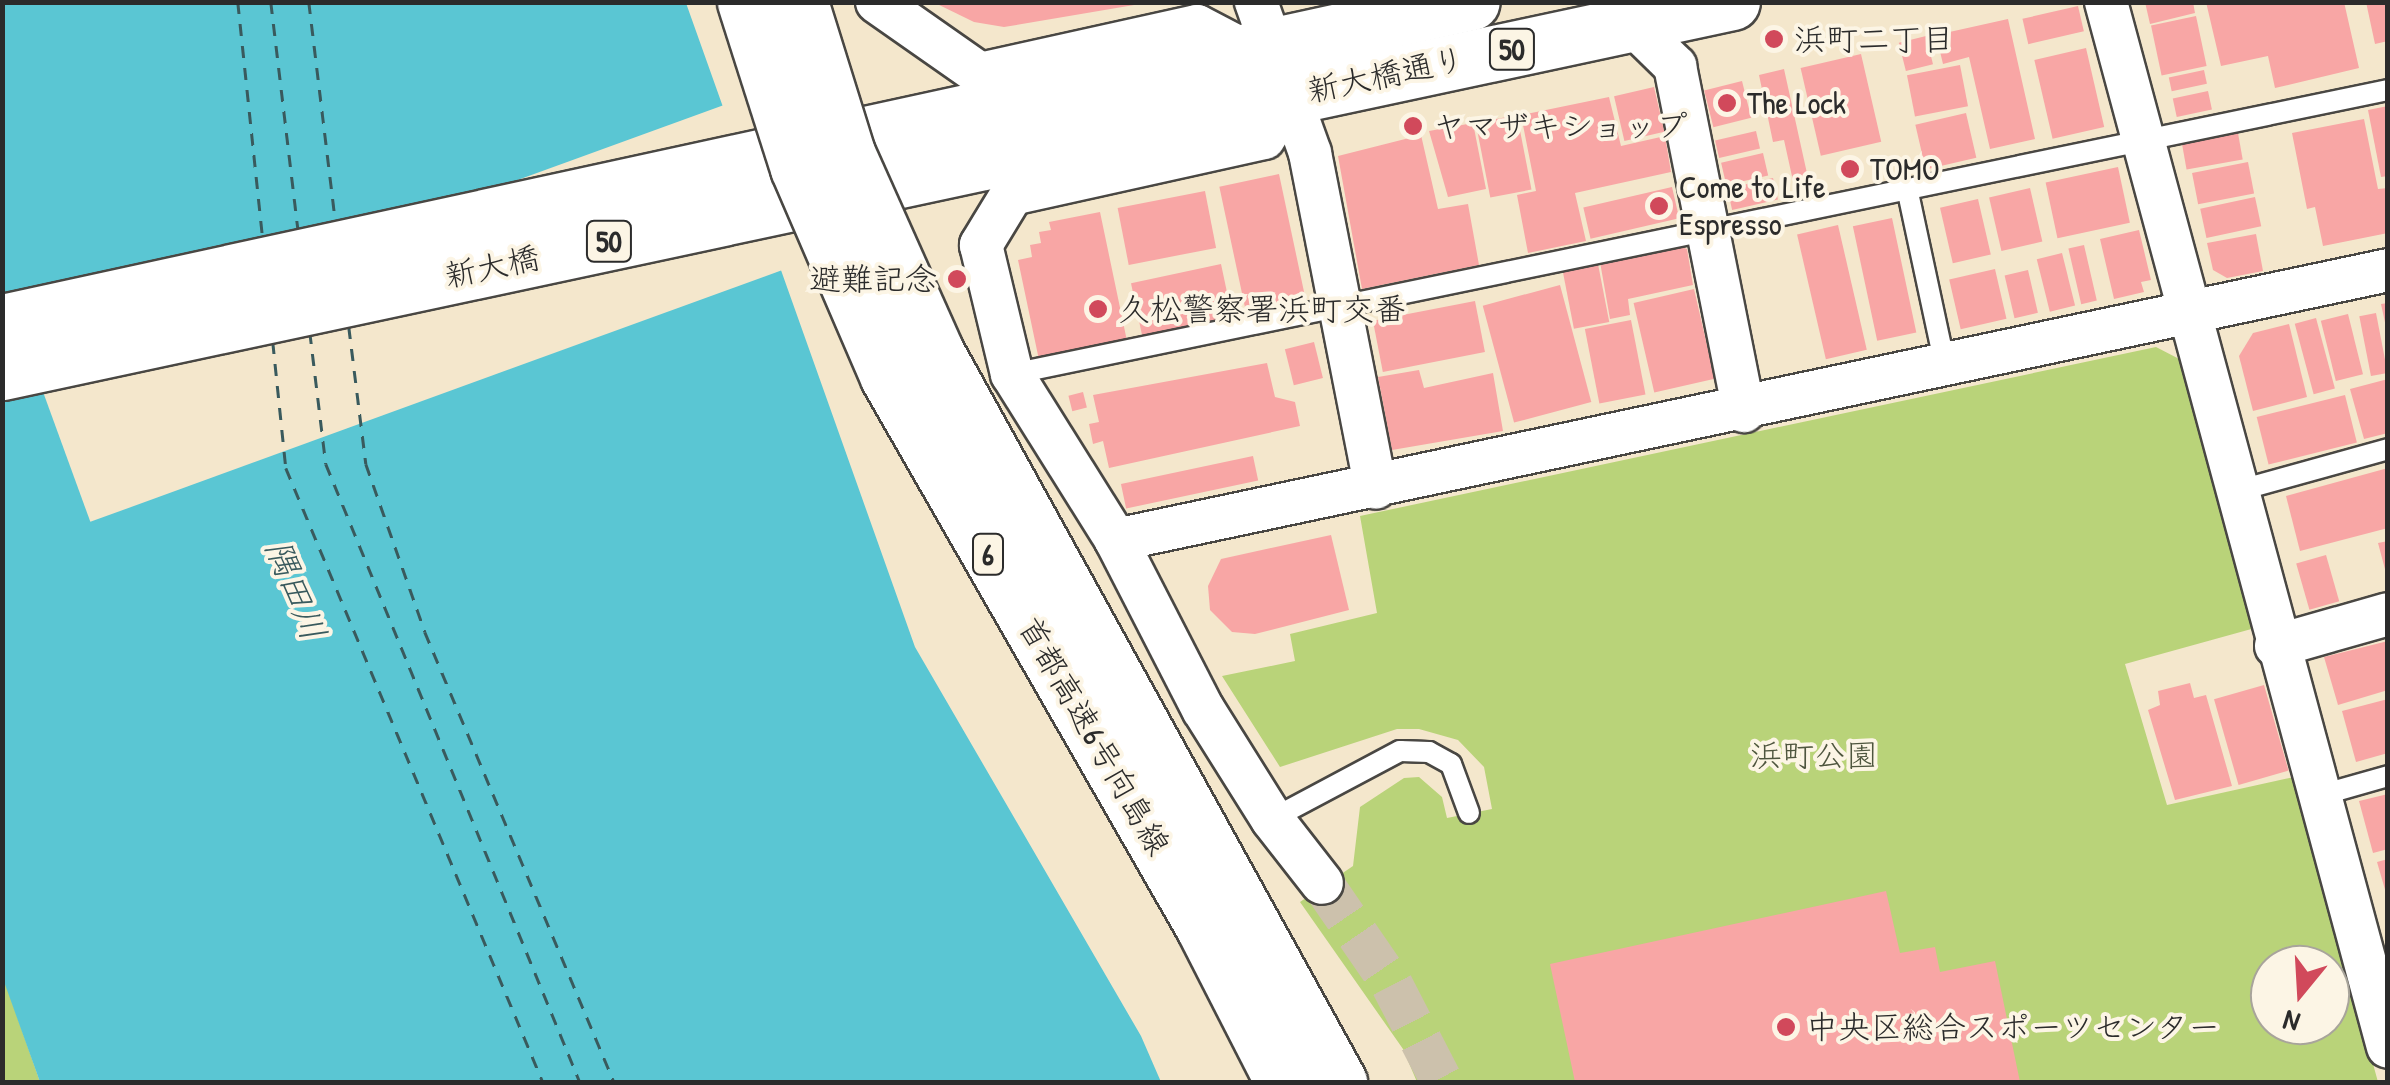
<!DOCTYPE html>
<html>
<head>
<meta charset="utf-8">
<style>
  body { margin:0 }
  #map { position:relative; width:2390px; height:1085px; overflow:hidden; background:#f4e7cc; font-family:"Patrick Hand","Klee One",sans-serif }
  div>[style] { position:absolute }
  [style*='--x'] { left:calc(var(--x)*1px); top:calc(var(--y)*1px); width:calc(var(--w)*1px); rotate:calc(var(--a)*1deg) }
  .green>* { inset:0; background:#b9d379 }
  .water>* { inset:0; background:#5ac6d3 }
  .pier>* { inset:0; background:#f4e7cc; transform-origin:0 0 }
  .ferry>* { height:2.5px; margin-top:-1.25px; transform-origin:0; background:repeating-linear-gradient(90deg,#395a5d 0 12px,transparent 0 22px) }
  .building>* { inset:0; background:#f8a6a5; transform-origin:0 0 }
  .street-tunnel>* { height:42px; margin-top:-21px; transform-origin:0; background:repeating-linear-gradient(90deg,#ccc1ac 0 42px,transparent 0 63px) }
  .roads { filter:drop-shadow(2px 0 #494743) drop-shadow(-2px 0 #494743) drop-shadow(0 2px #494743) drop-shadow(0 -2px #494743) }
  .lane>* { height:20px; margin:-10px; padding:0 10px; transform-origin:10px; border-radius:10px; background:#fff }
  .street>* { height:42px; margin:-21px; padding:0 21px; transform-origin:21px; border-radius:21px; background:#fff }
  .primary>* { height:55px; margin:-27.5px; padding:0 27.5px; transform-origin:27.5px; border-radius:27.5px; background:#fff }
  .bridges { filter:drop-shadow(2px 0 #494743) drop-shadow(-2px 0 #494743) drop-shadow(0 2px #494743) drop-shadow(0 -2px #494743) }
  .highway-bridge>* { height:55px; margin:-27.5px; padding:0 27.5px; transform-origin:27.5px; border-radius:27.5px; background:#fff }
  .dots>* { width:28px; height:28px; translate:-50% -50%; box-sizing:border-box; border:5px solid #fcf5e5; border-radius:50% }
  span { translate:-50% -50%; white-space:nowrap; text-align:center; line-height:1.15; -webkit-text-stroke:8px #fcf5e5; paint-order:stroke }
  .shield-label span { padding:2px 8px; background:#fcf5e5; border:2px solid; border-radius:8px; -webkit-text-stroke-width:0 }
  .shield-label { font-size:30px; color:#2b2b2b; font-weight:700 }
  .poi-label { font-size:32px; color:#2b2b2b }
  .left { translate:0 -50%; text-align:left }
  .right { translate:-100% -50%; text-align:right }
  .street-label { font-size:32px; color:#2b2b2b }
  .park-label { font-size:32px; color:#4e553e }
  .water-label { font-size:35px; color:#395a5d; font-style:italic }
  .frame { position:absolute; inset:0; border:5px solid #2b2b2b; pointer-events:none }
  .north { position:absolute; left:2250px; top:945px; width:100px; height:100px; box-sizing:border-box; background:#fcf5e5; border:2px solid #a8a49b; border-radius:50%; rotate:198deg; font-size:28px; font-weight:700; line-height:40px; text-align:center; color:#2b2b2b }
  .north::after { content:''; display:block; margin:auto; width:35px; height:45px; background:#d1495b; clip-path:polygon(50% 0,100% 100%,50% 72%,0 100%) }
</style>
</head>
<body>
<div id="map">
  <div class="green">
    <i style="clip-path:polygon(evenodd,2156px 347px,2185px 362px,2255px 628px,2125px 664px,2167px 805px,2294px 777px,2378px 1082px,1417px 1082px,1403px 1049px,1300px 902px,1353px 866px,1360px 807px,1404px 778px,1419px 777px,1442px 797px,1447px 818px,1492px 809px,1484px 767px,1458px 740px,1419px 729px,1397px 729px,1280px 767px,1222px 676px,1295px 661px,1290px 634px,1377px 613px,1360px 516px,2156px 347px,2270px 965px,2330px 965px,2330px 1025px,2270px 1025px,2270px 965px)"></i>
    <i style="clip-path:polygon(3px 976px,40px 1082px,3px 1082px)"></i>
  </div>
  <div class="water">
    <i style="clip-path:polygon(2px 3px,686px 3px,915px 647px,1141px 1036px,1161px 1082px,40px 1082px,2px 976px)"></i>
  </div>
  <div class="pier">
    <i style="left:724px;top:105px;width:175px;height:738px;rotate:70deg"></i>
  </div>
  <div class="ferry">
    <i style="--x:238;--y:2;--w:239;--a:84"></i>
    <i style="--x:271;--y:2;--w:229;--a:83.2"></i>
    <i style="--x:309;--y:2;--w:224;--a:83.1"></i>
    <i style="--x:349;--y:327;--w:138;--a:82.9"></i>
    <i style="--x:366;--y:464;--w:178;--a:70.6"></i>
    <i style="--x:425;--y:632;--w:488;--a:67.2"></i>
    <i style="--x:310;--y:332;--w:133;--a:83.1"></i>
    <i style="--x:326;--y:464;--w:668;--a:67.66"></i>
    <i style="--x:273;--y:342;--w:127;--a:84.1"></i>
    <i style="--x:286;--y:468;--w:666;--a:67.29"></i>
  </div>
  <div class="building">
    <i style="clip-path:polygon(933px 2px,1140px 2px,1140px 4px,1004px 27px,974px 22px)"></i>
    <i style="clip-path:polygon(2145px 2px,2193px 2px,2195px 13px,2150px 24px)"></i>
    <i style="clip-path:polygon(2206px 2px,2344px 2px,2359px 68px,2275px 88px,2268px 56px,2221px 66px)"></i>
    <i style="clip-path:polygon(2366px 2px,2388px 2px,2388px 41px,2375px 44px)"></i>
    <i style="left:2078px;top:6px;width:26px;height:57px;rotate:77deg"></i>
    <i style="left:2196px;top:16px;width:51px;height:46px;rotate:78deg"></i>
    <i style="clip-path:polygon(2008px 19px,2035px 139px,1990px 149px,1969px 57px,1943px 64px,1936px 35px)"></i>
    <i style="left:1926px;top:36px;width:29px;height:28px;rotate:76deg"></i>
    <i style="left:2086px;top:48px;width:81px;height:53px;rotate:77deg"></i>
    <i style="left:1861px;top:54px;width:90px;height:62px;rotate:77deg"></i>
    <i style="left:1960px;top:65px;width:42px;height:54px;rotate:79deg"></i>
    <i style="clip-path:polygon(1784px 69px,1810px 187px,1795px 190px,1784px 140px,1773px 142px,1759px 75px)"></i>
    <i style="left:2204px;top:70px;width:14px;height:36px;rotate:78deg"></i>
    <i style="left:1742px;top:81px;width:38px;height:39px;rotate:76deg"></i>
    <i style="left:1654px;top:87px;width:46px;height:41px;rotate:77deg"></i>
    <i style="left:2208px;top:91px;width:19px;height:36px;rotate:78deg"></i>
    <i style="clip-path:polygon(1609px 97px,1621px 146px,1665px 136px,1671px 172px,1575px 193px,1586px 241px,1528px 253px,1517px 195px,1536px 191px,1521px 115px)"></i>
    <i style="clip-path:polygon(2388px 106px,2388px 176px,2381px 177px,2368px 110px)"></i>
    <i style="left:1966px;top:113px;width:46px;height:52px;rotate:77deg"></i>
    <i style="left:1517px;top:115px;width:76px;height:42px;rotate:79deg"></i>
    <i style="clip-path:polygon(2364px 119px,2378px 189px,2388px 188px,2388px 233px,2323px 246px,2315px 207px,2307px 209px,2292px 133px)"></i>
    <i style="clip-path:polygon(1473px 123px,1486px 189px,1448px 197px,1429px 131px)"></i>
    <i style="left:1756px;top:131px;width:18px;height:42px;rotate:77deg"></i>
    <i style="left:2238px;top:133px;width:27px;height:57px;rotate:80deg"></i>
    <i style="clip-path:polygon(1421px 135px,1438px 209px,1468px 204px,1479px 265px,1362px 289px,1338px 156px)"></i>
    <i style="left:1763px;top:153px;width:23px;height:43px;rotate:77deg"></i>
    <i style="left:2248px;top:162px;width:32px;height:57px;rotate:79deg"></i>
    <i style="left:2118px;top:167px;width:57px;height:74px;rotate:78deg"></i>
    <i style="left:1279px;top:174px;width:131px;height:61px;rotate:78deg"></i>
    <i style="left:1773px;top:178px;width:22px;height:47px;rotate:77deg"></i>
    <i style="left:1672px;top:187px;width:32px;height:91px;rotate:77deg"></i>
    <i style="left:2030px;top:188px;width:55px;height:42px;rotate:77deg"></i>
    <i style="left:1205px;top:191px;width:58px;height:89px;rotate:79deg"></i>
    <i style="left:2255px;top:197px;width:30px;height:56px;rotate:78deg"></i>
    <i style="left:1978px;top:199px;width:57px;height:39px;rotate:77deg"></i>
    <i style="clip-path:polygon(1100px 212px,1127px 341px,1039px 360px,1018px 260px,1032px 257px,1030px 245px,1041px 243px,1039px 232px,1051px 230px,1049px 222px)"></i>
    <i style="left:1892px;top:218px;width:117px;height:40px;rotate:78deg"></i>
    <i style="left:1838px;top:225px;width:128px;height:42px;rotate:77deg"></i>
    <i style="clip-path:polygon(2139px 230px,2151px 280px,2141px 282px,2144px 292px,2114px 299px,2100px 239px)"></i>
    <i style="clip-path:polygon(2256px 234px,2263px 271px,2227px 278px,2213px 270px,2207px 243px)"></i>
    <i style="clip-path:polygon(1675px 245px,1687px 249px,1693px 285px,1628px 299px,1630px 315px,1610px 319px,1600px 262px)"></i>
    <i style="left:2084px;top:245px;width:57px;height:16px;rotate:77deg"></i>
    <i style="left:2062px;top:253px;width:54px;height:26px;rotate:76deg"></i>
    <i style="left:1221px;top:264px;width:54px;height:92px;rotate:78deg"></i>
    <i style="left:1598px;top:264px;width:59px;height:36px;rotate:79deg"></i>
    <i style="left:1995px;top:269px;width:51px;height:47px;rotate:77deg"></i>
    <i style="left:2028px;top:270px;width:44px;height:24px;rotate:77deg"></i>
    <i style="left:1560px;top:285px;width:121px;height:80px;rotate:75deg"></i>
    <i style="left:1694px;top:289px;width:92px;height:62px;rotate:77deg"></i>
    <i style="left:1475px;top:301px;width:52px;height:104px;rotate:79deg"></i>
    <i style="clip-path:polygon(2388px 303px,2388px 327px,2386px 327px,2381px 304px)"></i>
    <i style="left:2376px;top:313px;width:61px;height:17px;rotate:79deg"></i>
    <i style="left:2348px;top:314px;width:62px;height:28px;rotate:76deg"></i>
    <i style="left:2316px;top:318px;width:73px;height:22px;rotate:75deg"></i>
    <i style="left:1631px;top:320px;width:76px;height:47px;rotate:79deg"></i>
    <i style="clip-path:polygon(2289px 324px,2307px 397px,2253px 411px,2239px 356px,2253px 333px)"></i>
    <i style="left:1314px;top:342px;width:37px;height:30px;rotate:76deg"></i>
    <i style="clip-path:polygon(1267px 363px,1275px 397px,1295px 402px,1300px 426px,1109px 468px,1103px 441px,1093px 444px,1089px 424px,1099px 422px,1093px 395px)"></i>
    <i style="clip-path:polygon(1419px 370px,1424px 388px,1493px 373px,1503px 431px,1392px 450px,1378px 377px)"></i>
    <i style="clip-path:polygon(2388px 379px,2388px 433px,2364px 439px,2350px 389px)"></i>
    <i style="left:1083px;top:392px;width:16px;height:15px;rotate:76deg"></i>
    <i style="left:2345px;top:395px;width:49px;height:91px;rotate:76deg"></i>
    <i style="left:1253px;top:456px;width:25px;height:135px;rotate:78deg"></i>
    <i style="clip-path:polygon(2388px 468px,2388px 528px,2300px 551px,2286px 496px)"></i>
    <i style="clip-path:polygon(1331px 535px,1349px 610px,1255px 634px,1232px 632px,1210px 610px,1208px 586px,1221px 559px)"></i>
    <i style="clip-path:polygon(2388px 541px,2388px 573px,2386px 573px,2378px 543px)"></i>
    <i style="left:2326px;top:555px;width:48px;height:31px;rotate:74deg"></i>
    <i style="clip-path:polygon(2388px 641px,2388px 690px,2338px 705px,2324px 657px)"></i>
    <i style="clip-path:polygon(2190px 683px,2194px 698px,2206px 695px,2232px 786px,2175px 800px,2148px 710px,2160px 705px,2158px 691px)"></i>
    <i style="left:2264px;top:685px;width:89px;height:52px;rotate:74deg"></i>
    <i style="clip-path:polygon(2388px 699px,2388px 753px,2356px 762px,2342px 711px)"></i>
    <i style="clip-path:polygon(2388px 794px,2388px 849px,2373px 853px,2359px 801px)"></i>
    <i style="clip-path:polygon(2388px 859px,2388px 893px,2386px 893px,2377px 862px)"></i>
    <i style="clip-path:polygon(1886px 891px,1900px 953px,1935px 947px,1940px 972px,1995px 961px,2020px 1082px,1575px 1082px,1550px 964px)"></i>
  </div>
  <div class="street-tunnel">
    <i style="--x:1322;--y:883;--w:124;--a:55.5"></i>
    <i style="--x:1392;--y:985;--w:109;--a:62.7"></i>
  </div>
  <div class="roads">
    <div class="lane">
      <i style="--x:1907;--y:188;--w:182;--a:77.9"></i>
      <i style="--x:1012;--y:374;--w:1405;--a:-11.66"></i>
      <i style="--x:2237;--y:491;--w:157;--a:-15.5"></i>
      <i style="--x:2318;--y:796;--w:73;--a:-15.9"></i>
      <i style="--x:1272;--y:819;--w:145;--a:-28"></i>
      <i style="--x:1400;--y:751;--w:29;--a:2"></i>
      <i style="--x:1429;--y:752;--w:25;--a:29"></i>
      <i style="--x:1451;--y:764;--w:52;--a:69.8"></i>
    </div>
    <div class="street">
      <i style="--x:877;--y:2;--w:126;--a:35"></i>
      <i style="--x:980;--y:74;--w:222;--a:-12.5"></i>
      <i style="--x:1197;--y:26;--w:56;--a:27.5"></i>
      <i style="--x:1256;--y:2;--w:160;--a:70.3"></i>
      <i style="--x:1310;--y:153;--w:341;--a:78.9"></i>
      <i style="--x:2106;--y:2;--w:1082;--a:74.9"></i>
      <i style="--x:1631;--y:23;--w:62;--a:44.3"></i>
      <i style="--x:1675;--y:66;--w:352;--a:78.7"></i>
      <i style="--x:1292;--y:95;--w:51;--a:123.1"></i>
      <i style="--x:1264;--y:138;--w:258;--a:167.5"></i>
      <i style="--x:1012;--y:194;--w:60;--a:121.3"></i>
      <i style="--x:981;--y:245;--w:133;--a:76.5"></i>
      <i style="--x:1012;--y:374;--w:196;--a:57.9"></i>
      <i style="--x:1116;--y:540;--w:190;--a:62.8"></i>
      <i style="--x:1203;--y:709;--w:130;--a:57.9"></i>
      <i style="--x:1272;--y:819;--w:81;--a:52"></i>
      <i style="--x:1116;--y:540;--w:1300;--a:-11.98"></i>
      <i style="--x:2276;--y:646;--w:116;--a:-15.9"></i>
    </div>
    <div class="primary">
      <i style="--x:2;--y:322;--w:1504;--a:-12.28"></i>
      <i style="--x:2;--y:372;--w:1769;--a:-12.07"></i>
    </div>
  </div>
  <div class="bridges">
    <div class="highway-bridge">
      <i style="--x:745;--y:2;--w:174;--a:72.3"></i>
      <i style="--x:798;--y:168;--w:228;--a:66.7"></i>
      <i style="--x:888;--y:377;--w:633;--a:60.15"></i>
      <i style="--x:1203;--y:926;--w:175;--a:62.9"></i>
      <i style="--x:800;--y:2;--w:158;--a:72.7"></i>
      <i style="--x:847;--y:153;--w:220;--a:65.9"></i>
      <i style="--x:937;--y:354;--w:832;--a:61.09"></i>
    </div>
  </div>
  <div class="dots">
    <i style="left:1774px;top:39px;background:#d1495b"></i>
    <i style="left:1727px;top:103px;background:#d1495b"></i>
    <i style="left:1413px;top:126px;background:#d1495b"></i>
    <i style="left:1850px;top:169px;background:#d1495b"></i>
    <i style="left:1659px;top:206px;background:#d1495b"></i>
    <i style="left:957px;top:279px;background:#d1495b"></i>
    <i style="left:1098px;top:309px;background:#d1495b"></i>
    <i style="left:1786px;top:1027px;background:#d1495b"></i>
  </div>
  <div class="shield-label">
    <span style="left:1512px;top:49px">50</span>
    <span style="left:609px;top:241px">50</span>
    <span style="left:988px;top:554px">6</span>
  </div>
  <div class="poi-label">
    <span class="left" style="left:1794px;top:39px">浜町二丁目</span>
    <span class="left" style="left:1747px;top:103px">The Lock</span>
    <span class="left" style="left:1433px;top:126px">ヤマザキショップ</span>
    <span class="left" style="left:1870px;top:169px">TOMO</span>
    <span class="left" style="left:1679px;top:206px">Come to Life<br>Espresso</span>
    <span class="right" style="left:937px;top:279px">避難記念</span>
    <span class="left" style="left:1118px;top:309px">久松警察署浜町交番</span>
    <span class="left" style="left:1806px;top:1027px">中央区総合スポーツセンター</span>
  </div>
  <div class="street-label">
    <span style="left:1386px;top:75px;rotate:-12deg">新大橋通り</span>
    <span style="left:492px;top:267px;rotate:-12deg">新大橋</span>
    <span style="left:1094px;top:736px;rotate:60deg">首都高速6号向島線</span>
  </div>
  <div class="park-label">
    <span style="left:1814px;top:755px">浜町公園</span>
  </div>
  <div class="water-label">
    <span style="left:296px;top:590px;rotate:68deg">隅田川</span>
  </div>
  <div class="frame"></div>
  <div class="north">N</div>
</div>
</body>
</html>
